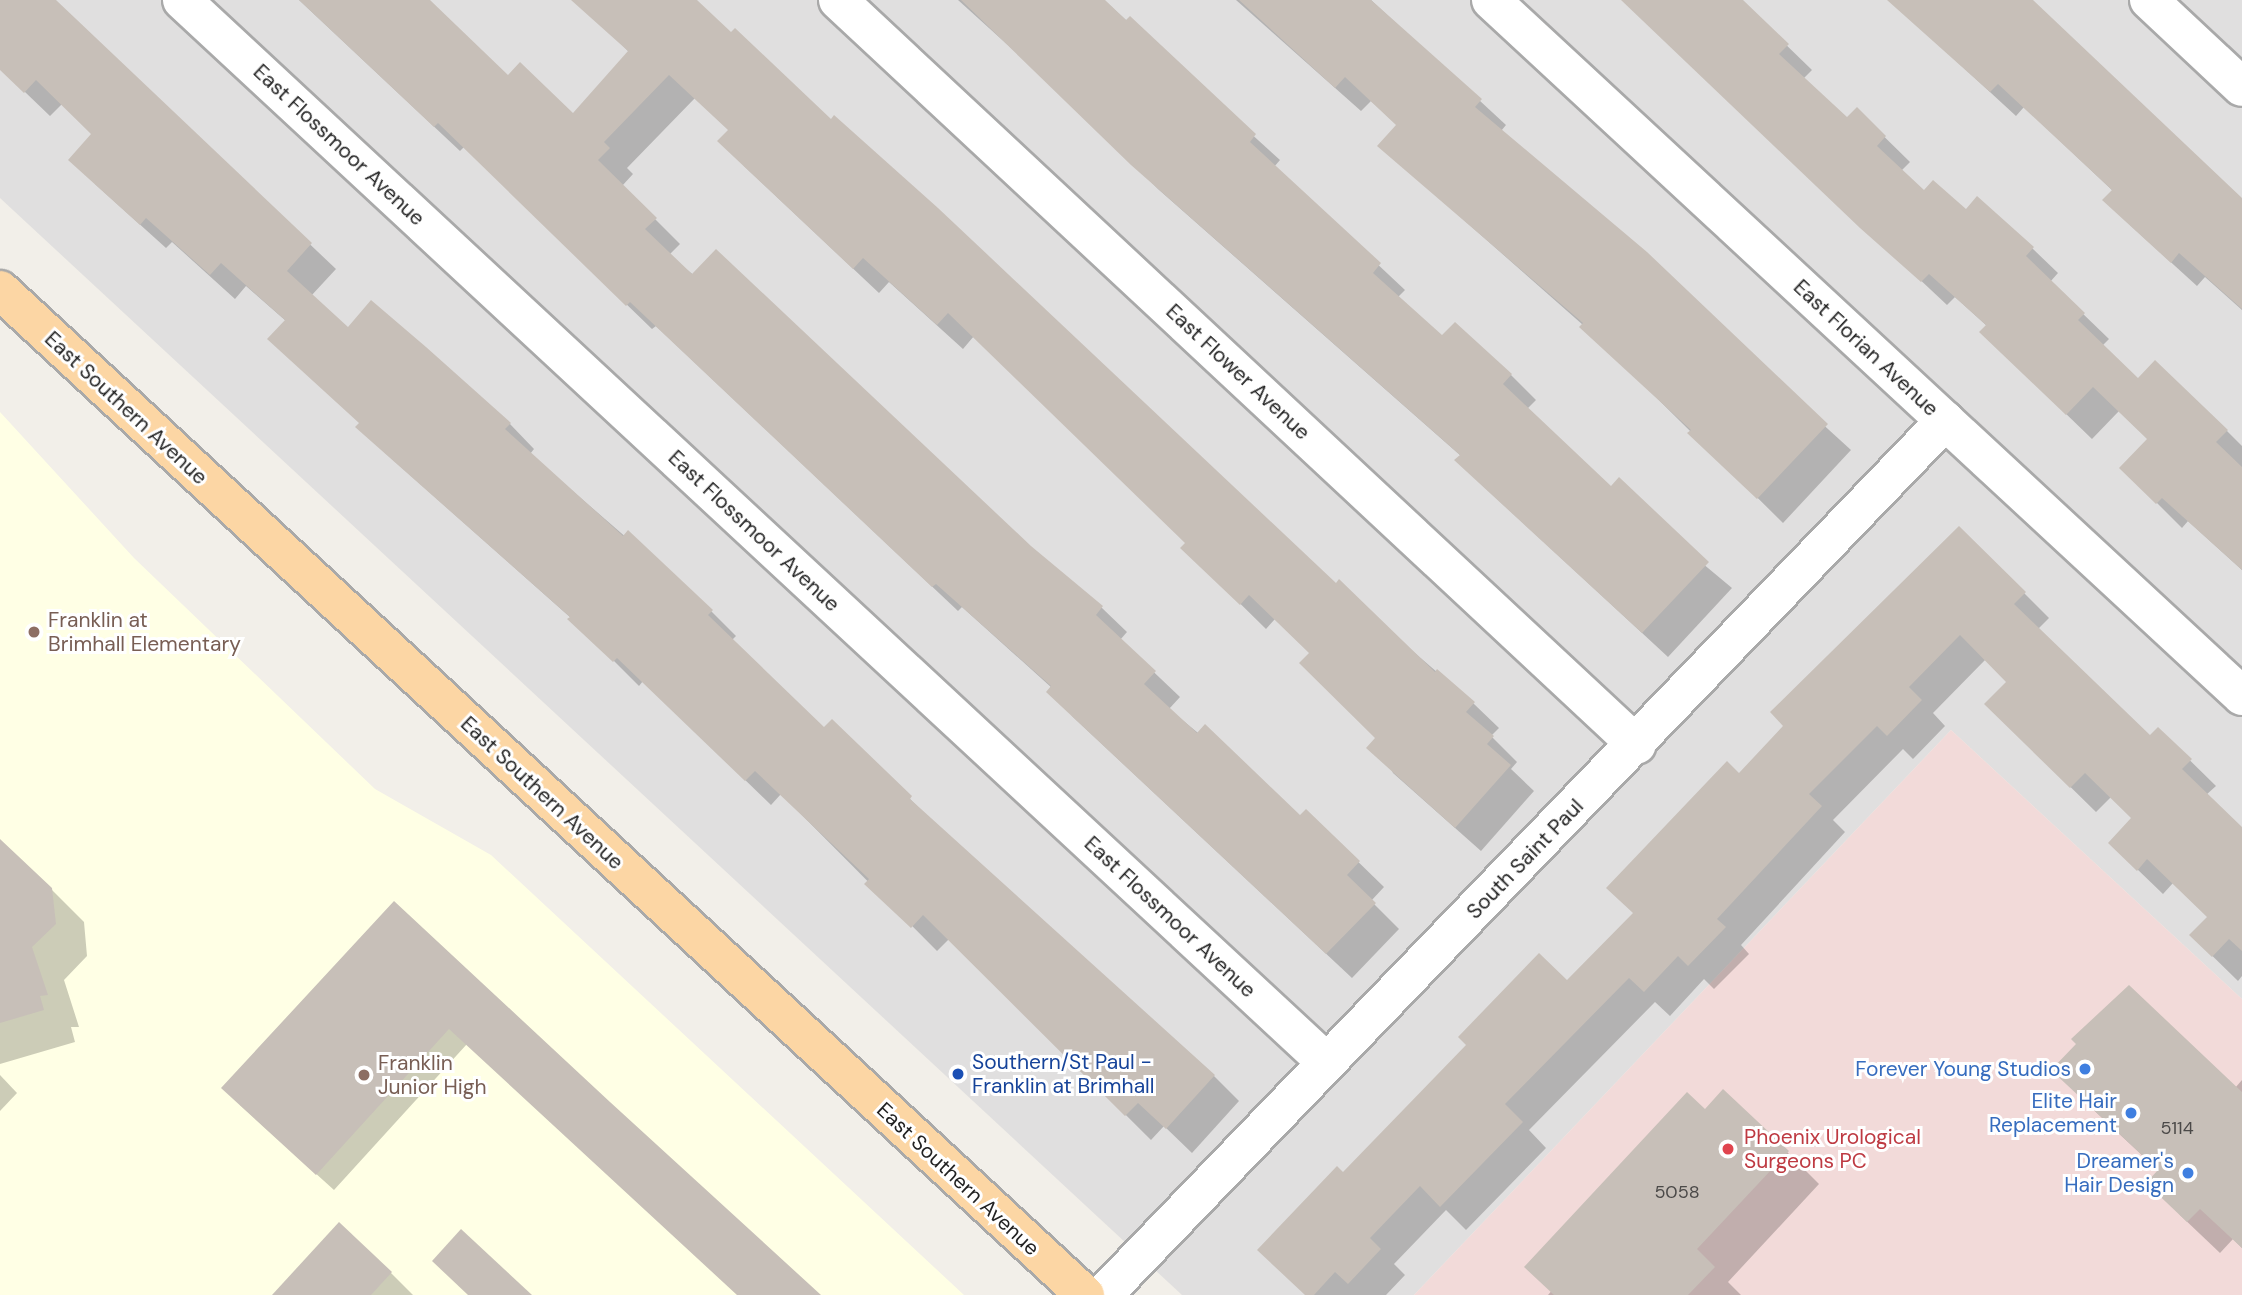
<!DOCTYPE html>
<html>
<head>
<meta charset="utf-8">
<style>
  body { margin:0 }
  #map { position:relative; width:2242px; height:1295px; overflow:hidden; background:#f2efe9; font-family:"DM Sans",sans-serif }
  div>[style] { position:absolute }
  [style*='--x'] { left:calc(var(--x)*1px); top:calc(var(--y)*1px); width:calc(var(--w)*1px); rotate:calc(var(--a)*1deg) }
  .residential>* { inset:0; background:#e0dfdf }
  .commercial>* { inset:0; background:#f2dad9 }
  .education>* { inset:0; background:#ffffe5 }
  .shadow>* { inset:0; background:#0003 }
  .building>* { inset:0; background:#c7bfb8 }
  .roads { filter:drop-shadow(2px 0 #a9a9a9) drop-shadow(-2px 0 #a9a9a9) drop-shadow(0 2px #a9a9a9) drop-shadow(0 -2px #a9a9a9) }
  .minor>* { height:38px; margin:-19px; padding:0 19px; transform-origin:19px; border-radius:19px; background:#fff }
  .major>* { height:38px; margin:-19px; padding:0 19px; transform-origin:19px; border-radius:19px; background:#fcd6a4 }
  .dots>* { width:19px; height:19px; translate:-50% -50%; box-sizing:border-box; border:4px solid #fff; border-radius:50% }
  span { translate:-50% -50%; white-space:nowrap; text-align:center; line-height:1.15; -webkit-text-stroke:6px #fff; paint-order:stroke }
  .number-label { font-size:18px; color:#4b4948 }
  .number-label span { -webkit-text-stroke-width:0 }
  .street-label { font-size:21px; color:#222 }
  .education-label { font-size:21px; color:#785e54 }
  .left { translate:0 -50%; text-align:left }
  .transit-label { font-size:21px; color:#164399 }
  .shop-label { font-size:21px; color:#366cbe }
  .right { translate:-100% -50%; text-align:right }
  .health-label { font-size:21px; color:#be3a42 }
</style>
</head>
<body>
<div id="map">
  <div class="residential">
    <i style="clip-path:polygon(0 0,2242px 0,2242px 999px,1951px 730px,1414px 1295px,1182px 1295px,0 198px)"></i>
  </div>
  <div class="commercial">
    <i style="clip-path:polygon(1951px 730px,2242px 999px,2242px 1295px,1414px 1295px)"></i>
  </div>
  <div class="education">
    <i style="clip-path:polygon(0 412px,134px 558px,375px 789px,491px 855px,964px 1295px,0 1295px)"></i>
  </div>
  <div class="shadow">
    <i style="clip-path:polygon(0 0,52px 0,336px 269px,311px 296px,348px 329px,510px 424px,534px 449px,530px 454px,711px 611px,736px 636px,732px 640px,824px 729px,832px 721px,935px 824px,1214px 1076px,1239px 1101px,1192px 1153px,1164px 1126px,1151px 1140px,949px 939px,937px 951px,781px 794px,771px 805px,643px 681px,639px 686px,571px 618px,383px 451px,286px 321px,246px 286px,235px 299px,172px 242px,166px 248px,95px 184px,93px 134px,62px 104px,50px 116px,0 68px)"></i>
    <i style="clip-path:polygon(299px 0,405px 0,508px 77px,573px 116px,629px 52px,578px 0,695px 0,1336px 585px,1474px 704px,1499px 728px,1491px 736px,1517px 762px,1511px 769px,1534px 791px,1481px 851px,1393px 773px,1377px 738px,1311px 654px,1275px 619px,1266px 629px,1208px 572px,1187px 544px,974px 336px,963px 349px,889px 282px,879px 293px,744px 166px,730px 131px,695px 98px,627px 168px,633px 174px,622px 186px,680px 244px,669px 255px,1102px 608px,1127px 632px,1120px 640px,1180px 697px,1169px 709px,1300px 817px,1306px 811px,1384px 887px,1371px 901px,1399px 929px,1352px 978px,1073px 717px,1052px 688px,962px 607px,958px 611px,656px 326px,652px 329px,464px 147px,460px 151px)"></i>
    <i style="clip-path:polygon(958px 0,1104px 0,1280px 160px,1274px 167px,1405px 290px,1398px 297px,1442px 338px,1511px 375px,1536px 400px,1527px 409px,1612px 488px,1732px 588px,1668px 657px,1482px 485px,1461px 456px,1158px 189px,1081px 111px)"></i>
    <i style="clip-path:polygon(1236px 0,1371px 0,1506px 125px,1501px 131px,1851px 450px,1783px 523px,1583px 325px,1380px 146px,1398px 126px,1371px 101px,1361px 111px)"></i>
    <i style="clip-path:polygon(1622px 0,1740px 0,1812px 70px,1803px 79px,1847px 119px,1857px 110px,1910px 162px,1901px 171px,1924px 193px,1966px 211px,1977px 198px,2033px 249px,2058px 273px,2050px 282px,2109px 339px,2102px 346px,2138px 380px,2227px 431px,2242px 446px,2242px 570px,2188px 521px,2182px 528px,2147px 493px,2149px 440px,2119px 411px,2092px 439px,2007px 357px,1987px 326px,1955px 297px,1947px 305px)"></i>
    <i style="clip-path:polygon(1890px 0,2031px 0,2242px 199px,2242px 310px,2205px 277px,2197px 286px,2130px 225px,2113px 191px,2024px 107px,2016px 116px)"></i>
    <i style="clip-path:polygon(1959px 528px,2049px 618px,2038px 629px,2150px 737px,2158px 729px,2216px 786px,2206px 795px,2242px 829px,2242px 976px,2238px 981px,2191px 935px,2209px 918px,2173px 883px,2163px 894px,2110px 843px,2133px 818px,2111px 797px,2096px 812px,1986px 704px,2008px 682px,1986px 659px,1933px 713px,1945px 726px,1913px 759px,1903px 749px,1833px 820px,1845px 832px,1741px 945px,1749px 954px,1714px 989px,1704px 979px,1670px 1016px,1655px 1002px,1529px 1130px,1546px 1148px,1466px 1230px,1446px 1210px,1394px 1264px,1405px 1275px,1386px 1295px,1306px 1295px,1343px 1174px,1567px 983px,1635px 914px,1740px 775px)"></i>
    <i style="clip-path:polygon(0 852px,51px 889px,84px 922px,87px 956px,64px 980px,79px 1027px,71px 1027px,75px 1042px,0 1064px)"></i>
    <i style="clip-path:polygon(394px 904px,816px 1295px,738px 1295px,467px 1044px,334px 1190px,240px 1105px)"></i>
    <i style="clip-path:polygon(0 1075px,17px 1093px,0 1111px)"></i>
    <i style="clip-path:polygon(2242px 1080px,2242px 1248px,2233px 1239px,2220px 1253px,2180px 1215px,2159px 1171px,2085px 1102px,2235px 1088px)"></i>
    <i style="clip-path:polygon(1705px 1111px,1787px 1152px,1819px 1184px,1728px 1282px,1741px 1295px,1548px 1295px)"></i>
    <i style="clip-path:polygon(339px 1225px,391px 1273px,413px 1295px,274px 1295px)"></i>
  </div>
  <div class="building">
    <i style="clip-path:polygon(0 0,56px 0,312px 243px,287px 271px,348px 327px,371px 300px,426px 347px,511px 423px,505px 429px,623px 536px,628px 530px,713px 610px,708px 615px,824px 727px,832px 719px,912px 796px,910px 799px,1215px 1075px,1166px 1129px,1138px 1103px,1125px 1116px,923px 915px,911px 928px,864px 884px,869px 879px,755px 771px,745px 781px,617px 658px,613px 662px,567px 619px,570px 617px,355px 427px,359px 423px,267px 339px,285px 320px,221px 263px,210px 275px,146px 218px,140px 225px,68px 160px,91px 134px,36px 80px,24px 93px,0 70px)"></i>
    <i style="clip-path:polygon(299px 0,430px 0,508px 75px,520px 62px,573px 113px,628px 51px,571px 0,697px 0,731px 32px,735px 28px,831px 119px,834px 115px,938px 208px,1336px 583px,1339px 579px,1435px 672px,1437px 669px,1475px 702px,1466px 712px,1494px 736px,1487px 744px,1511px 765px,1455px 828px,1366px 748px,1375px 738px,1299px 663px,1309px 653px,1249px 595px,1240px 605px,1180px 548px,1185px 543px,948px 313px,937px 325px,863px 258px,853px 269px,717px 141px,728px 130px,669px 75px,604px 142px,610px 148px,598px 160px,657px 218px,645px 229px,692px 274px,716px 249px,1031px 546px,1103px 606px,1096px 615px,1156px 671px,1144px 684px,1197px 733px,1205px 724px,1300px 815px,1306px 809px,1360px 861px,1347px 875px,1376px 903px,1326px 954px,1046px 692px,1051px 686px,936px 584px,932px 587px,630px 302px,626px 306px,438px 123px,434px 127px)"></i>
    <i style="clip-path:polygon(961px 0,1105px 0,1126px 20px,1130px 16px,1256px 134px,1250px 142px,1381px 263px,1373px 273px,1442px 335px,1455px 322px,1512px 374px,1503px 384px,1611px 486px,1619px 477px,1709px 562px,1642px 633px,1454px 460px,1460px 455px,1131px 165px)"></i>
    <i style="clip-path:polygon(1239px 0,1371px 0,1482px 99px,1475px 107px,1647px 252px,1828px 424px,1757px 499px,1687px 433px,1691px 430px,1579px 327px,1583px 323px,1377px 146px,1396px 125px,1345px 77px,1335px 88px)"></i>
    <i style="clip-path:polygon(1621px 0,1743px 0,1789px 44px,1779px 54px,1847px 117px,1857px 107px,1886px 136px,1877px 146px,1924px 190px,1933px 180px,1966px 209px,1977px 196px,2034px 247px,2026px 256px,2085px 313px,2078px 320px,2138px 378px,2155px 360px,2228px 430px,2216px 442px,2242px 467px,2242px 570px,2162px 498px,2156px 504px,2119px 468px,2147px 439px,2093px 387px,2066px 415px,1979px 332px,1986px 325px,1929px 274px,1921px 282px,1860px 228px)"></i>
    <i style="clip-path:polygon(1887px 0,2033px 0,2242px 198px,2242px 309px,2179px 253px,2171px 263px,2102px 200px,2112px 190px,1998px 84px,1990px 92px)"></i>
    <i style="clip-path:polygon(1959px 526px,2026px 592px,2014px 604px,2150px 735px,2158px 727px,2192px 759px,2182px 769px,2242px 827px,2242px 951px,2229px 939px,2212px 957px,2189px 935px,2207px 917px,2147px 859px,2137px 871px,2108px 843px,2131px 818px,2085px 773px,2070px 788px,1984px 704px,2006px 682px,1960px 635px,1909px 687px,1922px 700px,1887px 736px,1877px 726px,1809px 794px,1822px 806px,1717px 919px,1726px 927px,1688px 966px,1678px 956px,1644px 992px,1629px 978px,1505px 1104px,1523px 1122px,1440px 1207px,1420px 1186px,1370px 1238px,1381px 1249px,1348px 1284px,1335px 1272px,1314px 1295px,1305px 1295px,1257px 1250px,1337px 1166px,1343px 1172px,1466px 1045px,1458px 1037px,1539px 953px,1567px 980px,1633px 913px,1606px 888px,1727px 761px,1739px 773px,1783px 726px,1770px 712px)"></i>
    <i style="clip-path:polygon(0 839px,52px 888px,56px 924px,32px 947px,48px 995px,40px 996px,44px 1010px,0 1023px)"></i>
    <i style="clip-path:polygon(394px 901px,610px 1102px,821px 1295px,737px 1295px,449px 1029px,316px 1175px,221px 1088px)"></i>
    <i style="clip-path:polygon(2129px 985px,2242px 1092px,2242px 1248px,2200px 1209px,2187px 1222px,2146px 1183px,2158px 1170px,2051px 1070px,2076px 1044px,2071px 1039px)"></i>
    <i style="clip-path:polygon(1723px 1089px,1789px 1151px,1697px 1249px,1715px 1267px,1688px 1295px,1554px 1295px,1524px 1267px,1687px 1092px,1705px 1109px)"></i>
    <i style="clip-path:polygon(339px 1222px,392px 1272px,371px 1295px,272px 1295px)"></i>
    <i style="clip-path:polygon(461px 1229px,532px 1295px,468px 1295px,432px 1261px)"></i>
  </div>
  <div class="roads">
    <div class="minor">
      <i style="--x:182;--y:0;--w:1561;--a:42.87"></i>
      <i style="--x:838;--y:0;--w:1092;--a:43"></i>
      <i style="--x:1491;--y:0;--w:1024;--a:42.82"></i>
      <i style="--x:2149;--y:0;--w:127;--a:43.1"></i>
      <i style="--x:1103;--y:1295;--w:1214;--a:-46.07"></i>
    </div>
    <div class="major">
      <i style="--x:0;--y:290;--w:1479;--a:42.81"></i>
    </div>
  </div>
  <div class="dots">
    <i style="left:34px;top:632px;background:#8d6e63"></i>
    <i style="left:2085px;top:1069px;background:#3f7fe0"></i>
    <i style="left:958px;top:1074px;background:#1a4fb4"></i>
    <i style="left:364px;top:1075px;background:#8d6e63"></i>
    <i style="left:2131px;top:1113px;background:#3f7fe0"></i>
    <i style="left:1728px;top:1149px;background:#e0444e"></i>
    <i style="left:2188px;top:1173px;background:#3f7fe0"></i>
  </div>
  <div class="number-label">
    <span style="left:2177px;top:1128px">5114</span>
    <span style="left:1677px;top:1192px">5058</span>
  </div>
  <div class="street-label">
    <span style="left:339px;top:145px;rotate:43deg">East Flossmoor Avenue</span>
    <span style="left:1866px;top:348px;rotate:43deg">East Florian Avenue</span>
    <span style="left:1238px;top:372px;rotate:43deg">East Flower Avenue</span>
    <span style="left:126px;top:408px;rotate:43deg">East Southern Avenue</span>
    <span style="left:754px;top:531px;rotate:43deg">East Flossmoor Avenue</span>
    <span style="left:542px;top:793px;rotate:43deg">East Southern Avenue</span>
    <span style="left:1525px;top:859px;rotate:-46deg">South Saint Paul</span>
    <span style="left:1170px;top:917px;rotate:43deg">East Flossmoor Avenue</span>
    <span style="left:958px;top:1179px;rotate:43deg">East Southern Avenue</span>
  </div>
  <div class="education-label">
    <span class="left" style="left:48px;top:632px">Franklin at<br>Brimhall Elementary</span>
    <span class="left" style="left:378px;top:1075px">Franklin<br>Junior High</span>
  </div>
  <div class="transit-label">
    <span class="left" style="left:972px;top:1074px">Southern/St Paul -<br>Franklin at Brimhall</span>
  </div>
  <div class="shop-label">
    <span class="right" style="left:2071px;top:1069px">Forever Young Studios</span>
    <span class="right" style="left:2117px;top:1113px">Elite Hair<br>Replacement</span>
    <span class="right" style="left:2174px;top:1173px">Dreamer's<br>Hair Design</span>
  </div>
  <div class="health-label">
    <span class="left" style="left:1744px;top:1149px">Phoenix Urological<br>Surgeons PC</span>
  </div>
</div>
</body>
</html>
